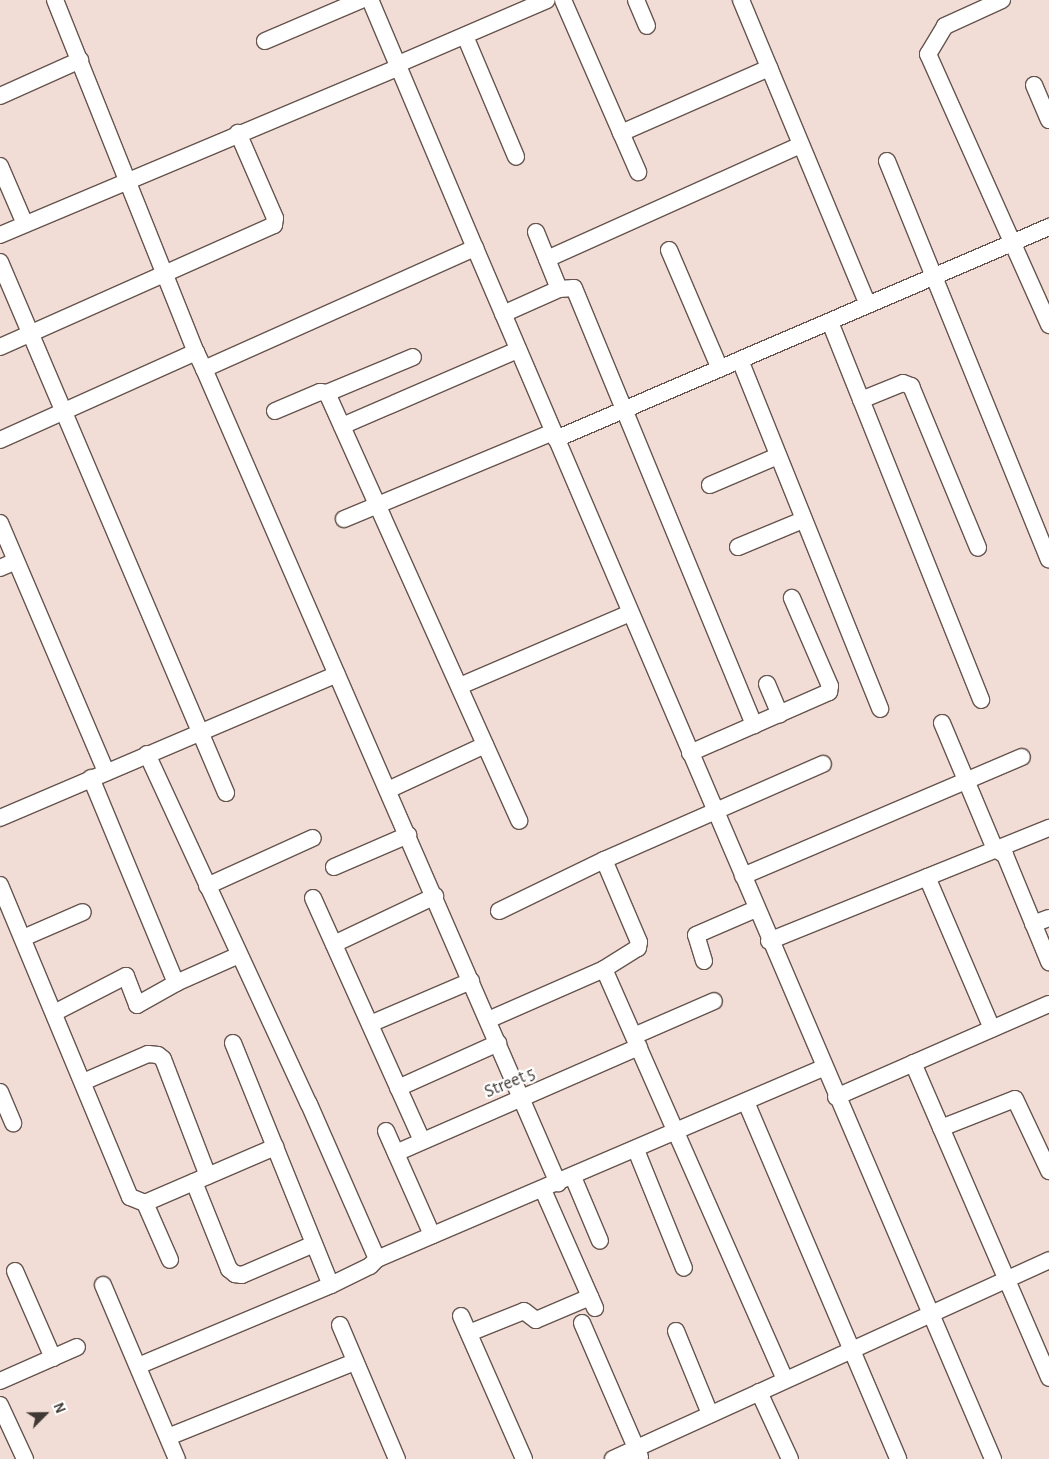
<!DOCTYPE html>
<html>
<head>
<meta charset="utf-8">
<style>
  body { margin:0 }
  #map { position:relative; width:1049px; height:1459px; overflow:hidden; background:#f1ddd5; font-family:"Alegreya Sans",sans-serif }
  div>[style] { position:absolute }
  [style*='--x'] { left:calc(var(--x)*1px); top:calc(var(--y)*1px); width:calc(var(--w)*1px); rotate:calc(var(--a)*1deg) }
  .roads { filter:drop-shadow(1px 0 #66554e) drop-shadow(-1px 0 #66554e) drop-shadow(0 1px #66554e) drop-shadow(0 -1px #66554e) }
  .minor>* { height:16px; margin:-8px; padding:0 8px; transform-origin:8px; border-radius:8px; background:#fff }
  span { translate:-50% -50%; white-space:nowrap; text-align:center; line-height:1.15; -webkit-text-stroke:4.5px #fff; paint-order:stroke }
  .street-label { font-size:18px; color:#403835 }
  .north { position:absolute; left:20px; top:1389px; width:50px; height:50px; -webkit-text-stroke:4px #fff; paint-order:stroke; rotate:67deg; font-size:14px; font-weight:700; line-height:20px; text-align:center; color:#403835 }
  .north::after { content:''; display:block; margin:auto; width:18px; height:22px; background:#403835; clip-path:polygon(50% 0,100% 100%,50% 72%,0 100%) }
</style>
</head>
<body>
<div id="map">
  <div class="roads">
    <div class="minor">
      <i style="--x:55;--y:0;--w:379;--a:68.2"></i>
      <i style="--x:563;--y:0;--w:188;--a:66.4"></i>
      <i style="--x:636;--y:0;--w:28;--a:67"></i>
      <i style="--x:741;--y:0;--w:330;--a:67.4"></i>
      <i style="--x:1002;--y:0;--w:63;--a:155.5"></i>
      <i style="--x:945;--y:26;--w:33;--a:121"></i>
      <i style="--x:928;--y:54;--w:297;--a:65.9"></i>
      <i style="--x:465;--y:36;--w:131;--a:67.1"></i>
      <i style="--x:265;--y:41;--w:104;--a:-23.1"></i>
      <i style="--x:396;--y:65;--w:164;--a:-23.3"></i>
      <i style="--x:1034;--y:85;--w:38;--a:67"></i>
      <i style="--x:0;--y:96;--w:88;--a:-24.2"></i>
      <i style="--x:621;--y:133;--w:162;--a:-23.7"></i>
      <i style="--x:887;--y:161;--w:430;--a:67.9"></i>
      <i style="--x:0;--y:166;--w:63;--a:66.7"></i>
      <i style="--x:536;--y:232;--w:61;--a:68"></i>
      <i style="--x:0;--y:235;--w:431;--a:-22.8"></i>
      <i style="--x:475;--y:248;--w:1317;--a:66.84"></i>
      <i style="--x:669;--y:250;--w:129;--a:66.8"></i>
      <i style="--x:547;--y:259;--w:278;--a:-24.2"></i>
      <i style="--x:0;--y:262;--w:577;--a:66.94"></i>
      <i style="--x:503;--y:314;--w:61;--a:-24.1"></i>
      <i style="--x:559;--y:289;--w:15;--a:-4"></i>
      <i style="--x:574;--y:288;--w:473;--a:67.6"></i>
      <i style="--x:830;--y:322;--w:407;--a:68.2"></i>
      <i style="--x:0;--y:347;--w:300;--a:-24"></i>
      <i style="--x:274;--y:225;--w:7;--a:-82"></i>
      <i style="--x:275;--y:218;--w:93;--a:-113.5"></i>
      <i style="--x:740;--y:360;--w:376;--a:68.1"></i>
      <i style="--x:204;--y:369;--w:888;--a:66.5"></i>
      <i style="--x:327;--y:393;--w:93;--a:-22.7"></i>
      <i style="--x:861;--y:400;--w:45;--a:-22"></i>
      <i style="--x:903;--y:383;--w:9;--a:21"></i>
      <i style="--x:911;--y:386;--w:175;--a:67.5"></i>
      <i style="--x:275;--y:411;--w:49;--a:-22.9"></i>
      <i style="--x:320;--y:392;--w:7;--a:8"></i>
      <i style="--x:327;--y:393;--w:469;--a:65.8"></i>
      <i style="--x:342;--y:426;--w:192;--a:-23.4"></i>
      <i style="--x:556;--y:439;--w:537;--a:-23.27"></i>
      <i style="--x:0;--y:440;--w:215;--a:-24.2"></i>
      <i style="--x:196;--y:352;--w:19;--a:65"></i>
      <i style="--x:204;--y:369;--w:297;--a:-24.1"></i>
      <i style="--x:475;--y:248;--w:269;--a:-112.9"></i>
      <i style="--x:710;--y:485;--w:74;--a:-23.1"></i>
      <i style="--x:344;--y:519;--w:226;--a:-22.6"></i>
      <i style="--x:0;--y:523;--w:271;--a:66.9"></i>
      <i style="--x:738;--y:547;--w:70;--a:-22.6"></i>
      <i style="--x:0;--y:568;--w:17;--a:-24"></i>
      <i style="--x:767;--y:684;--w:33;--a:67"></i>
      <i style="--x:460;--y:686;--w:185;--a:-23.2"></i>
      <i style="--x:942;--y:723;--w:137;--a:67.2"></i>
      <i style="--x:995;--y:849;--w:12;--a:31"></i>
      <i style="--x:1005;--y:855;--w:116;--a:67.6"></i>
      <i style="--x:690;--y:753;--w:152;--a:-23.7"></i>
      <i style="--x:829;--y:692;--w:6;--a:-81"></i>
      <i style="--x:830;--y:686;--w:96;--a:-113.4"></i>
      <i style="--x:147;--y:754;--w:386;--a:65.2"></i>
      <i style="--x:309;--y:1104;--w:169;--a:66.3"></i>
      <i style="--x:91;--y:778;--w:222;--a:67.5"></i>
      <i style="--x:388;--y:790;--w:107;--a:-24.9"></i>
      <i style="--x:0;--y:818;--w:366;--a:-23.1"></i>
      <i style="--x:334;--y:867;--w:81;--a:-23.4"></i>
      <i style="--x:743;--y:876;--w:303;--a:-23.1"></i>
      <i style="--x:927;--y:877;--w:165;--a:66.8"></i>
      <i style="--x:0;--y:885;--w:338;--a:67.4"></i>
      <i style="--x:130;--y:1197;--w:16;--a:22"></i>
      <i style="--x:145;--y:1203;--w:142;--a:-23.3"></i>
      <i style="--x:207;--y:886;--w:116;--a:-24.4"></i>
      <i style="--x:313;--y:898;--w:266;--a:65.8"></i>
      <i style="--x:499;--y:911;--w:117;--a:-25.9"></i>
      <i style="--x:604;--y:860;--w:239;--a:-23.7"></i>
      <i style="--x:1033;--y:924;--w:17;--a:-21"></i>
      <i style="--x:23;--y:938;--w:65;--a:-23.4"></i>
      <i style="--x:769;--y:941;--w:302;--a:-22"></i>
      <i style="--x:334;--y:944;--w:112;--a:-25.4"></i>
      <i style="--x:704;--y:961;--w:27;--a:-107"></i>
      <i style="--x:696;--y:935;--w:65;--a:-23.4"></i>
      <i style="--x:604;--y:969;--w:448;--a:66.2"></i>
      <i style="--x:54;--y:1013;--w:81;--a:-27.2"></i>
      <i style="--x:126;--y:976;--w:31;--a:69"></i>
      <i style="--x:137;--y:1005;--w:45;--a:-29.4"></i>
      <i style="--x:176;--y:983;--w:69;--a:-24"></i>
      <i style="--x:488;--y:1020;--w:127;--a:-23.7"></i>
      <i style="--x:604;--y:969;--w:40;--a:-32"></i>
      <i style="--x:638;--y:948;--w:6;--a:-81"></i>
      <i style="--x:639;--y:942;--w:89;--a:-113.1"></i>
      <i style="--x:370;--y:1024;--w:110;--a:-23.1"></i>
      <i style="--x:634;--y:1036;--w:87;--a:-23.6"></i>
      <i style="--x:233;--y:1043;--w:261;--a:68"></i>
      <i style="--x:913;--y:1063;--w:343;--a:66.6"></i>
      <i style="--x:83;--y:1082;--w:71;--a:-23.3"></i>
      <i style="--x:148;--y:1054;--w:10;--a:6"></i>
      <i style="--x:158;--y:1055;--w:6;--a:39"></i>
      <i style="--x:163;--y:1059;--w:125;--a:69"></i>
      <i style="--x:398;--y:1088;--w:110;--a:-24.2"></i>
      <i style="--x:0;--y:1092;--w:34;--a:67"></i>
      <i style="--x:836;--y:1097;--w:232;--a:-23.6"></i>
      <i style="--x:746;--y:1102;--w:388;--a:66.9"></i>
      <i style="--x:941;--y:1128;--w:79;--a:-21.4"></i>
      <i style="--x:1015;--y:1099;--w:80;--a:64.7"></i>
      <i style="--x:386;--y:1131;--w:114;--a:66.1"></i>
      <i style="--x:636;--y:1150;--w:127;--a:67.9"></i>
      <i style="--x:396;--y:1153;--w:265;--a:-23.6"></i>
      <i style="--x:573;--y:1177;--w:69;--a:67.1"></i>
      <i style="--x:194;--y:1182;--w:94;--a:68.1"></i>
      <i style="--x:229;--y:1269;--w:8;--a:40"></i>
      <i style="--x:235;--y:1274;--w:7;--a:8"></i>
      <i style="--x:242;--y:1275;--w:78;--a:-23.3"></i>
      <i style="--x:543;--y:1190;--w:129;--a:66.2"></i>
      <i style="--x:145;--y:1203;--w:62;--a:66.3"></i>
      <i style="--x:15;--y:1271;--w:95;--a:66.4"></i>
      <i style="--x:103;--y:1285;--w:189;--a:67"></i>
      <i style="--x:461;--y:1316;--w:156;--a:66.2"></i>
      <i style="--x:582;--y:1323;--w:146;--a:66.6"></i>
      <i style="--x:340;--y:1325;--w:146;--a:67"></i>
      <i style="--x:676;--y:1331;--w:90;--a:67.7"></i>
      <i style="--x:469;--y:1333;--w:59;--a:-21.8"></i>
      <i style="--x:524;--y:1311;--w:15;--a:37"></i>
      <i style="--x:536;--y:1320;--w:59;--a:-23.1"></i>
      <i style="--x:138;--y:1366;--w:209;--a:-22.8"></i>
      <i style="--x:331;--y:1285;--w:43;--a:-26"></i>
      <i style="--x:370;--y:1266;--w:10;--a:-45"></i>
      <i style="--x:377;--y:1259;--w:485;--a:-23.2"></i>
      <i style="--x:0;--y:1381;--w:84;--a:-23.8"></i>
      <i style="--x:759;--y:1392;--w:74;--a:65.2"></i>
      <i style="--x:0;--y:1405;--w:60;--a:65.2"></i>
      <i style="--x:168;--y:1437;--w:201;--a:-21.9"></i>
      <i style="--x:613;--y:1459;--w:479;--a:-24.5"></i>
    </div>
  </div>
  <div class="street-label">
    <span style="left:510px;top:1083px;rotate:-23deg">Street 5</span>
  </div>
  <div class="north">N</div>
</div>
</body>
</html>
